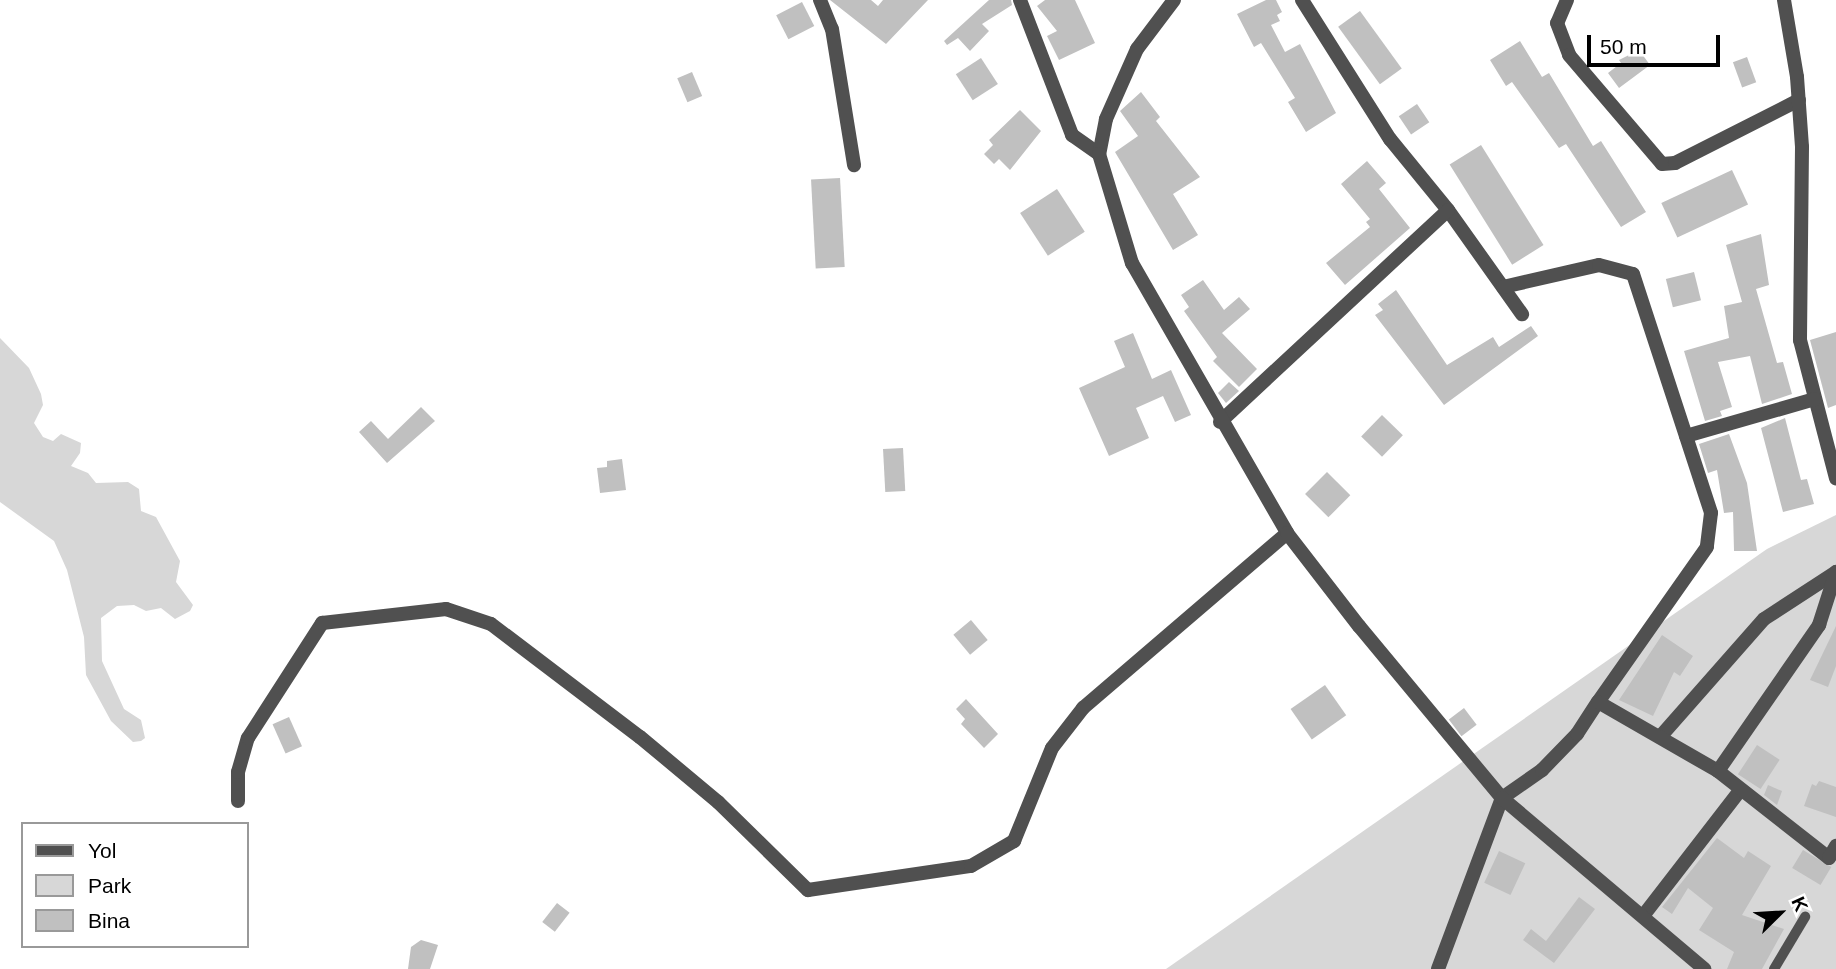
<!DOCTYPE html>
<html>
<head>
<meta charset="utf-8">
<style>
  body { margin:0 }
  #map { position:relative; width:1836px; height:969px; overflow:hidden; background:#fff; font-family:Arial,sans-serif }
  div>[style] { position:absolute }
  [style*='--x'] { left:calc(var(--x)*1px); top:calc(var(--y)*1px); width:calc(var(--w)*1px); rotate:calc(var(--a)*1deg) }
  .green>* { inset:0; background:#d7d7d7 }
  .building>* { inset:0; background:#c0c0c0; transform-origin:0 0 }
  .service>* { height:10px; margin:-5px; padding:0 5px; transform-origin:5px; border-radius:5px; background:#505050 }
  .minor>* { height:14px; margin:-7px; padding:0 7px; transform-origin:7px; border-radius:7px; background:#505050 }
  .tertiary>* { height:14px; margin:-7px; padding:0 7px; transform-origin:7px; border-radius:7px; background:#505050 }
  span { translate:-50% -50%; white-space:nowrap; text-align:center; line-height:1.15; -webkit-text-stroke:6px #fff; paint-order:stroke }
  .legend { position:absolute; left:21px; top:822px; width:228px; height:126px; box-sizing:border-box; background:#fff; border:2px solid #999; margin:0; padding:9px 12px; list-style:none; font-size:21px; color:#000 }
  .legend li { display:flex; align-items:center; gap:14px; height:35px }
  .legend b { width:35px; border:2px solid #999 }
  .north { position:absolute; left:1745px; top:878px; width:70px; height:70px; -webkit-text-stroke:5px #fff; paint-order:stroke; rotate:66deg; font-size:19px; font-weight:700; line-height:28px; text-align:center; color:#000 }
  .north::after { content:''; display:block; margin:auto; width:24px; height:32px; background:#000; clip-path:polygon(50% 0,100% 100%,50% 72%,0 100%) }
  .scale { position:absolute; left:1587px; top:35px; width:133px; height:32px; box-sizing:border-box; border:4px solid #000; border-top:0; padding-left:9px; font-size:21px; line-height:24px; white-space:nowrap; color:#000; -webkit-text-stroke:5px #fff; paint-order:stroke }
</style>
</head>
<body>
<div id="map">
  <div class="green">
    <i style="clip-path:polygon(0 338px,29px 368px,41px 394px,43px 405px,34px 423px,43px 437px,53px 441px,61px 434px,81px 443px,80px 453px,71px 466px,88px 473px,96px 483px,128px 482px,139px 489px,141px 511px,156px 517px,180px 561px,176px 582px,193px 605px,190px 611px,175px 619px,161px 608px,146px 611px,134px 605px,117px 606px,101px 618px,102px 661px,124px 709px,141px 720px,145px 738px,141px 741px,133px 742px,111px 721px,86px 675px,84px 637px,67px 570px,54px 541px,0 502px)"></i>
    <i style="clip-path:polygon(1836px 515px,1836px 969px,1166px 969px,1767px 549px)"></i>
  </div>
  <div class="building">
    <i style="clip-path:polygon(830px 0,871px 0,878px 6px,883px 0,928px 0,886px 44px)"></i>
    <i style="clip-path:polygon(989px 0,1011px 0,1012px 5px,982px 24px,989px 31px,970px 51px,958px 38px,947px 45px,944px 41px)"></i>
    <i style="clip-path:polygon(1045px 0,1075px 0,1095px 43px,1059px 60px,1047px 36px,1057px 31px,1037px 6px)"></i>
    <i style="clip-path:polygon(1266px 0,1276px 0,1282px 12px,1277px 15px,1280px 21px,1271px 25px,1285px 52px,1300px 44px,1336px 113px,1306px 132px,1288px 102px,1295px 98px,1261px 43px,1254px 47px,1237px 14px)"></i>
    <i style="left:802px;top:2px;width:27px;height:29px;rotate:63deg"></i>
    <i style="left:1360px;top:11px;width:71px;height:27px;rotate:54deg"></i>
    <i style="clip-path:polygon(1520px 41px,1542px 77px,1549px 73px,1593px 146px,1601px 141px,1646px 212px,1621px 227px,1566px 144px,1559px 148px,1512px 82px,1506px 86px,1490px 60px)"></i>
    <i style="clip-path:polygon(1639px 50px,1650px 65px,1619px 88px,1608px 73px,1621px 63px,1619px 60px)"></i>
    <i style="left:1747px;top:57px;width:27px;height:15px;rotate:70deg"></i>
    <i style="left:981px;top:58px;width:31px;height:30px;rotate:57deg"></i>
    <i style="left:692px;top:72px;width:26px;height:16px;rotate:67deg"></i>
    <i style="clip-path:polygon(1141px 92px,1160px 117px,1156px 121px,1200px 177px,1173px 194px,1198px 235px,1173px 250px,1115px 152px,1138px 136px,1120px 111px)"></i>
    <i style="left:1417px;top:104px;width:22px;height:22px;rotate:56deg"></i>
    <i style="clip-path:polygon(1020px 110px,1041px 131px,1010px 170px,999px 159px,994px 164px,984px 154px,993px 145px,989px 140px)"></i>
    <i style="left:1481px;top:145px;width:118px;height:37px;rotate:58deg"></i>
    <i style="clip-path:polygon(1367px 161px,1386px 183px,1379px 189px,1410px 228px,1345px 285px,1326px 263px,1370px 227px,1366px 222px,1370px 219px,1341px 184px)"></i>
    <i style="left:1732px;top:170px;width:38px;height:78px;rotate:65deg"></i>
    <i style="left:840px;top:178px;width:89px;height:29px;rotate:87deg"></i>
    <i style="left:1057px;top:189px;width:51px;height:44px;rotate:57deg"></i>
    <i style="clip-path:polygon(1761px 234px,1769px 285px,1756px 289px,1777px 363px,1783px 362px,1792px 394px,1762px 404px,1750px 356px,1718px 362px,1732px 407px,1720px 411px,1722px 416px,1705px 421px,1684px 351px,1729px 338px,1724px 306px,1742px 302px,1726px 245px)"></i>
    <i style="left:1694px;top:272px;width:29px;height:29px;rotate:76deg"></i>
    <i style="clip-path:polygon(1203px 280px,1224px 310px,1239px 297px,1250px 309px,1222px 333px,1257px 369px,1239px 387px,1213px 361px,1217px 357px,1184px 311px,1189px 307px,1181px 295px)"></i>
    <i style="clip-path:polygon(1396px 290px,1447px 365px,1493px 337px,1499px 347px,1531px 326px,1538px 336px,1444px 405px,1375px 315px,1383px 310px,1378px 304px)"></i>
    <i style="clip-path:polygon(1836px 332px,1836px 405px,1828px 408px,1810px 340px)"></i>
    <i style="clip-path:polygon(1133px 333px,1152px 379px,1171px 370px,1191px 415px,1175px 422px,1163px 396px,1136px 408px,1149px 438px,1109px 456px,1079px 388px,1125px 367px,1114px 341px)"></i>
    <i style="clip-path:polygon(1229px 382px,1239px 391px,1226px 403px,1218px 393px)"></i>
    <i style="clip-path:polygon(421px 407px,435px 421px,387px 463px,359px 432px,371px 421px,388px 439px)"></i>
    <i style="left:1382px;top:415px;width:29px;height:30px;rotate:44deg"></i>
    <i style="clip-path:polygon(1785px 418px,1801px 480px,1807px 479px,1814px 504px,1783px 512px,1761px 428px)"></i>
    <i style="clip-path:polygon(1729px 434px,1747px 483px,1757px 551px,1734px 551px,1733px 512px,1724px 513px,1717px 470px,1708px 473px,1699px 444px)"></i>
    <i style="left:903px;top:448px;width:43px;height:20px;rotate:87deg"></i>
    <i style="clip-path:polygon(622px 459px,626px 490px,600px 493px,597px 468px,607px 467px,607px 461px)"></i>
    <i style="left:1327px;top:472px;width:33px;height:31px;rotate:45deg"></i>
    <i style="left:971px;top:620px;width:26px;height:23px;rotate:50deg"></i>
    <i style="clip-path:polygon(1836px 626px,1836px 666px,1828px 687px,1810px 680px)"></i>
    <i style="clip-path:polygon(1662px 635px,1693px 656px,1680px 676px,1674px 672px,1653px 716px,1619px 700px)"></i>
    <i style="left:1325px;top:685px;width:37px;height:42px;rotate:55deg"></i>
    <i style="clip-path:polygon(966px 699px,998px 734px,984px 748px,961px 724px,965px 719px,956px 709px)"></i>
    <i style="left:1464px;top:708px;width:21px;height:19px;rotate:53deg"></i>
    <i style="left:289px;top:717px;width:32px;height:18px;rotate:66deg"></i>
    <i style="left:1757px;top:745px;width:27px;height:35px;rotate:33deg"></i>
    <i style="clip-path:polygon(1819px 781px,1836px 787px,1836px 817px,1804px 806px,1812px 784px,1816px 786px)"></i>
    <i style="clip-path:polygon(1768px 785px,1782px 791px,1777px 805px,1764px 795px)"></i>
    <i style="clip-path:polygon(1717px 838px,1744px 858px,1748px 851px,1771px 866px,1742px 915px,1784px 929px,1762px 969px,1727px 969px,1734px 952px,1699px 930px,1713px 908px,1688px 888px,1672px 914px,1662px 907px)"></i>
    <i style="left:1803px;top:850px;width:33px;height:21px;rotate:31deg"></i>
    <i style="left:1499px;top:851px;width:29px;height:35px;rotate:25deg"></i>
    <i style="clip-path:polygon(1579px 897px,1595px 909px,1554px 963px,1523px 940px,1531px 929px,1546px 941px)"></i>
    <i style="left:557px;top:903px;width:16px;height:24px;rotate:38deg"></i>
    <i style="clip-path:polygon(421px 940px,438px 945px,430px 969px,408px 969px,411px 947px)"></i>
  </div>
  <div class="service">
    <i style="--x:1774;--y:969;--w:61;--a:-59.2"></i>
  </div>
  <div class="minor">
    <i style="--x:820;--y:0;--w:31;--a:68"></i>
    <i style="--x:832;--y:29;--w:138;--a:80.8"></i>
    <i style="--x:1020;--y:0;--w:145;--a:68.9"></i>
    <i style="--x:1072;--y:135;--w:33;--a:35"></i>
    <i style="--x:1302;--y:0;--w:165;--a:57.7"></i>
    <i style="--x:1390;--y:139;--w:92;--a:50.8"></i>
    <i style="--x:1448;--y:210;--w:128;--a:54.6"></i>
    <i style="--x:1567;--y:0;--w:25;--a:113"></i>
    <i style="--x:1557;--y:23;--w:34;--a:69"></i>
    <i style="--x:1569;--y:55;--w:143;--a:49.5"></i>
    <i style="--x:1662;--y:164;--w:13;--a:-4"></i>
    <i style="--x:1675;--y:163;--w:139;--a:-26.9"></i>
    <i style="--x:1784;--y:0;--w:78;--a:80.4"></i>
    <i style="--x:1797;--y:77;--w:70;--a:85.9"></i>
    <i style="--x:1802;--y:147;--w:193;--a:90.6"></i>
    <i style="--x:1800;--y:340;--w:143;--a:75.4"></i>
    <i style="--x:1503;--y:287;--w:98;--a:-12.9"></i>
    <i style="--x:1599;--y:265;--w:35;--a:15"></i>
    <i style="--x:1633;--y:274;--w:251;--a:71.9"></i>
    <i style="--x:1711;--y:513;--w:34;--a:97"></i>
    <i style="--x:1707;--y:547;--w:189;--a:125.1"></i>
    <i style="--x:1220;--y:422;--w:311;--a:-42.9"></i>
    <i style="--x:1686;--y:436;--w:134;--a:-16"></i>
    <i style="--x:1660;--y:737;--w:157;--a:-48.6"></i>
    <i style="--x:1764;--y:619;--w:86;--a:-33.1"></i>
    <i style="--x:1718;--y:771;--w:178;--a:-55.3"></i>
    <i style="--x:1819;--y:625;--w:56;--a:-72.2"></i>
    <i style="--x:238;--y:801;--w:29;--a:-90"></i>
    <i style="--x:238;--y:772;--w:35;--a:-74"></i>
    <i style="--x:248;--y:738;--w:137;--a:-57.2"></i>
    <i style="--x:322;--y:623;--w:125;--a:-6.4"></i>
    <i style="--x:446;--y:609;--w:47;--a:18.4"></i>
    <i style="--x:491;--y:624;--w:187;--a:37.2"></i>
    <i style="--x:640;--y:737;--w:102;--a:39.8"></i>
    <i style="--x:718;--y:802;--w:126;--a:44.4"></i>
    <i style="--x:808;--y:890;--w:165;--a:-8.4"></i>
    <i style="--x:971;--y:866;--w:50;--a:-30.2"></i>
    <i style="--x:1014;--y:841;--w:100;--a:-67.8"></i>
    <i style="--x:1052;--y:748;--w:51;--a:-52.2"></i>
    <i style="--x:1083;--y:708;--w:269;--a:-40.6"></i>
    <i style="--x:1643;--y:916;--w:157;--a:-52.3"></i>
    <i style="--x:1438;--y:969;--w:183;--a:-69.5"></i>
    <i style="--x:1502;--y:798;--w:49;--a:-35"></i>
    <i style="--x:1542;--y:770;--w:50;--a:-45.8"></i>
    <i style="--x:1577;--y:734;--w:38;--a:-57"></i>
    <i style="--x:1598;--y:702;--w:138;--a:29.9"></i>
    <i style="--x:1718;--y:771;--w:141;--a:38.1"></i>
    <i style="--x:1829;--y:858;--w:14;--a:-60"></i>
  </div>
  <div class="tertiary">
    <i style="--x:1174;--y:0;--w:61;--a:127.1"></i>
    <i style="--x:1137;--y:49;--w:77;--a:113.9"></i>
    <i style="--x:1106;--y:119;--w:36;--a:101"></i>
    <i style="--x:1099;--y:154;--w:114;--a:73.2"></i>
    <i style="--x:1132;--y:263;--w:311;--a:60.1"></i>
    <i style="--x:1287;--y:533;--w:118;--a:52.3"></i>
    <i style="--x:1359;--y:626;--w:224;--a:50.3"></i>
    <i style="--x:1502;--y:798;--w:265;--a:40.2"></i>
  </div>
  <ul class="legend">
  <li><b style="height:9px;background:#505050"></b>Yol</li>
  <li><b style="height:19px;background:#d7d7d7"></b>Park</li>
  <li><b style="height:19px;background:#c0c0c0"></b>Bina</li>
  </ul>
  <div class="north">K</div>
  <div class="scale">50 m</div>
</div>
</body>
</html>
